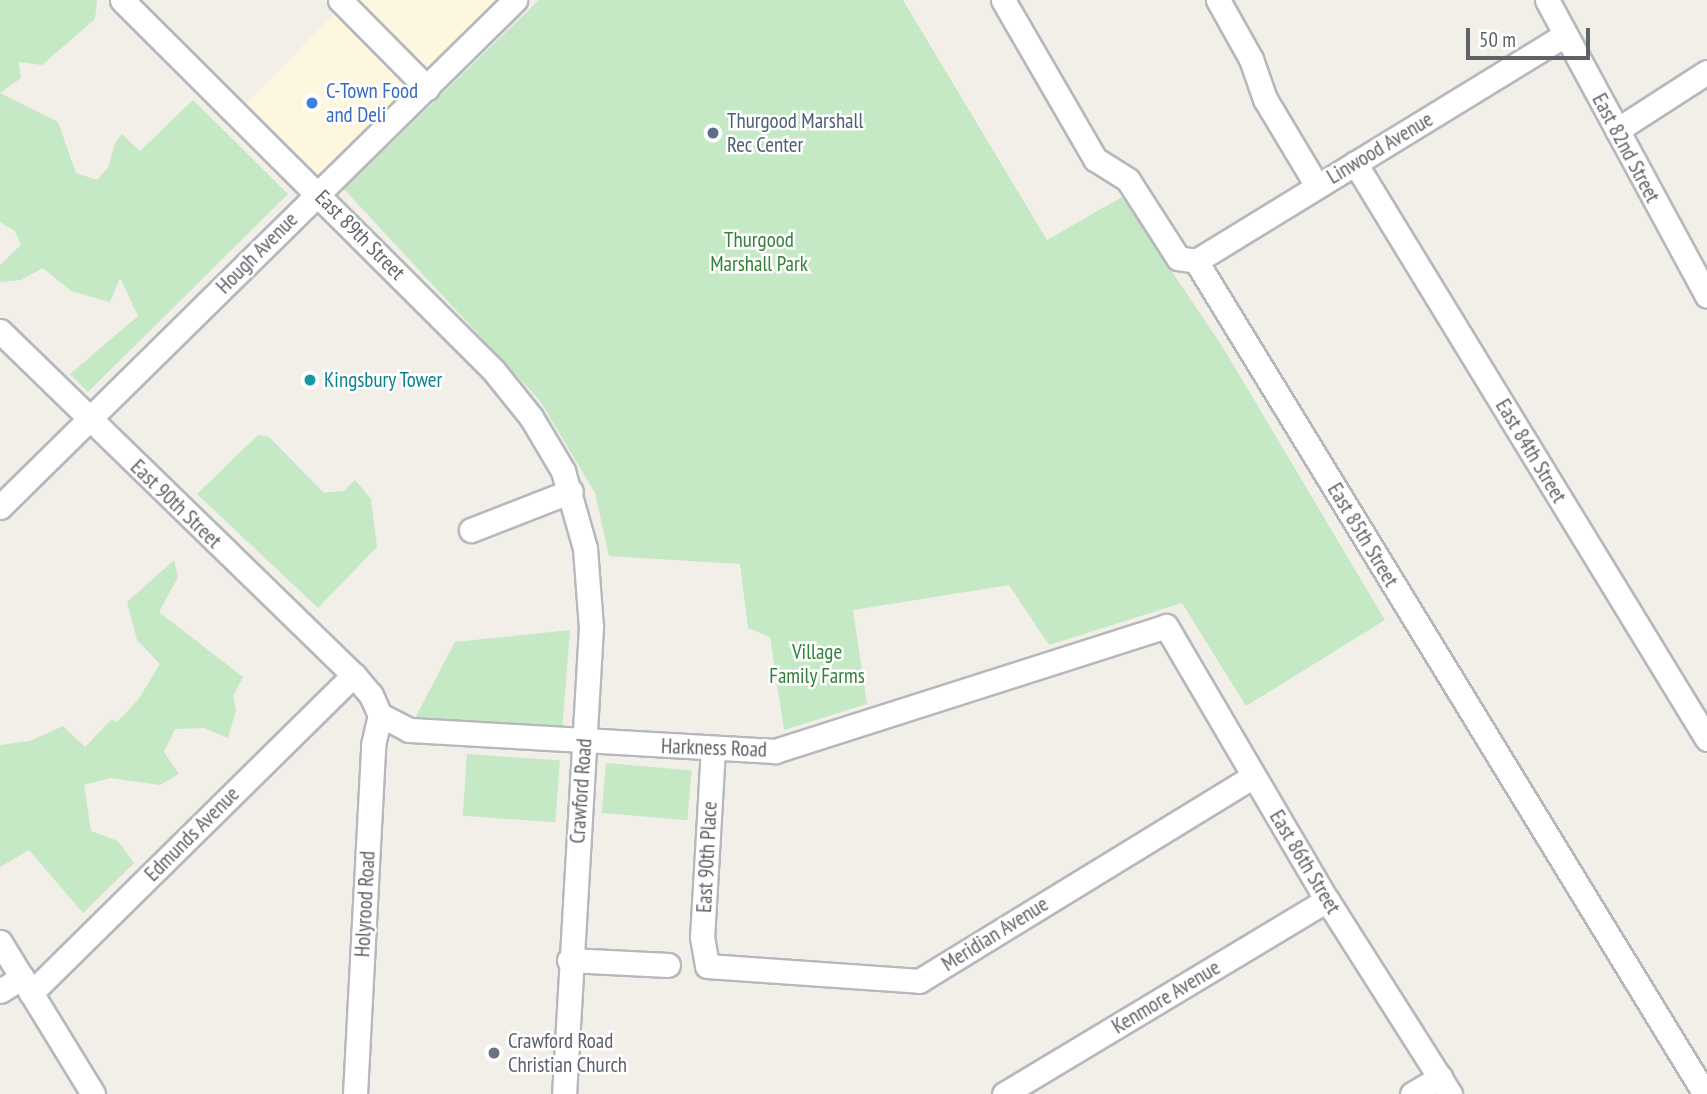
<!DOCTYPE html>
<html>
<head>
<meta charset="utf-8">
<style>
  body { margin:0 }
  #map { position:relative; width:1707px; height:1094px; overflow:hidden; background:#f1efe8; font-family:"PT Sans Narrow",sans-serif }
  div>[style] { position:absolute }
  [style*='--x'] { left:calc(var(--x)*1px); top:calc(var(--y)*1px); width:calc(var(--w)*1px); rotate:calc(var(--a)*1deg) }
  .commercial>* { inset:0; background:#fef7e0 }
  .green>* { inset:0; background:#c5e8c5; transform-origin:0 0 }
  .roads { filter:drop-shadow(2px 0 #b5b8bc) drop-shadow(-2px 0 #b5b8bc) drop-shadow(0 2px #b5b8bc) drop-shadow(0 -2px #b5b8bc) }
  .minor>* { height:23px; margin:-11.5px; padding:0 11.5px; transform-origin:11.5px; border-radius:11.5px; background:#fff }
  .dots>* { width:19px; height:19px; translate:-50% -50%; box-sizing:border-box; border:4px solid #fff; border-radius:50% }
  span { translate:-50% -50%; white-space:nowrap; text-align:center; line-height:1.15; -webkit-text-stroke:5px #fff; paint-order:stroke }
  .shop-label { font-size:21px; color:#366cbe }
  .left { translate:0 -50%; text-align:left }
  .service-label { font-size:21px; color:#4e5e75 }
  .street-label { font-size:21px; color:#5f6368 }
  .park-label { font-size:21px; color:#348238 }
  .culture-label { font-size:21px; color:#0d838f }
  .worship-label { font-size:21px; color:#5b616d }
  .scale { position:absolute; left:1466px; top:28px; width:124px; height:32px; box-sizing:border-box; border:4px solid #5f6368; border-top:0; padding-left:9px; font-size:21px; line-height:24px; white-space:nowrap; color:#5f6368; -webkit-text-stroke:5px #fff; paint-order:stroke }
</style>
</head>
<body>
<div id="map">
  <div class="commercial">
    <i style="clip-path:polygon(348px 0,515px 0,317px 193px,237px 113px)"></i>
  </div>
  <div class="green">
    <i style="clip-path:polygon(0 0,97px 0,95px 19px,42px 65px,19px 62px,21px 78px,0 93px)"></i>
    <i style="clip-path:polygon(539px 0,903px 0,1047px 240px,1122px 197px,1222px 346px,1385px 620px,1246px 706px,1182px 603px,1049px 645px,1009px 585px,853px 610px,867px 704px,784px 730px,770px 637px,748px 628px,740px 564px,609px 556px,595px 493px,540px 401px,344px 189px)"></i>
    <i style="clip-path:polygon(0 93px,58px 122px,76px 173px,97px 180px,108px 168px,115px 143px,122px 134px,140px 151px,193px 100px,288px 194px,88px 392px,70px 374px,138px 316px,120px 278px,110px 302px,71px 291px,43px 268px,21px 280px,0 282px,0 265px,21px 245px,15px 231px,0 222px)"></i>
    <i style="clip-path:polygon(258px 435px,269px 437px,324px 493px,344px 491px,355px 480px,371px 499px,377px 547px,318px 608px,197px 494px)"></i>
    <i style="clip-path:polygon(174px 560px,178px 577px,159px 612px,243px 677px,233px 696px,236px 710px,228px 738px,204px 728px,175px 729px,164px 752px,179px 774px,160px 785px,110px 778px,84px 785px,91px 831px,118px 841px,134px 863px,83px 913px,29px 850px,0 867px,0 745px,30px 741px,63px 726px,85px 747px,112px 719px,117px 722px,138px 700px,160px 664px,137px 640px,127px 602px)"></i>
    <i style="clip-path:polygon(570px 630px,562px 731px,414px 720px,455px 642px)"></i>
    <i style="left:467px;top:754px;width:93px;height:62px;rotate:4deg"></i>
    <i style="left:606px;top:763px;width:86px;height:50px;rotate:5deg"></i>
  </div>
  <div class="roads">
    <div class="minor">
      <i style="--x:122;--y:0;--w:525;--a:44.92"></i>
      <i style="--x:494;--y:371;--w:59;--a:51.2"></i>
      <i style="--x:531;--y:417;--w:63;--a:59.3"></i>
      <i style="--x:563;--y:471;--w:80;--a:74.1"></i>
      <i style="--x:585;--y:548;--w:79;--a:85.7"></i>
      <i style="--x:591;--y:627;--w:468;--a:93.3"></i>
      <i style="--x:340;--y:0;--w:124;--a:45.3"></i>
      <i style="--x:1003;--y:0;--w:184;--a:59.9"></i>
      <i style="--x:1095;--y:159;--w:39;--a:32"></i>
      <i style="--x:1128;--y:180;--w:93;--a:57.3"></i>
      <i style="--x:1178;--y:258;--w:18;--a:9"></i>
      <i style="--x:1196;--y:261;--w:976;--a:58.57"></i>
      <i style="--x:1218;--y:0;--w:68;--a:60.8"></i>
      <i style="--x:1251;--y:59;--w:42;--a:70.7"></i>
      <i style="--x:1265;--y:99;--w:101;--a:59.1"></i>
      <i style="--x:1547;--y:0;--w:336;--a:61.6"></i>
      <i style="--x:1617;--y:130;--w:107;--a:-32.8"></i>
      <i style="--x:1355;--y:163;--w:675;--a:58.57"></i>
      <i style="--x:1196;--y:261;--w:433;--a:-31.5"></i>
      <i style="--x:0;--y:331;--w:494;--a:44.2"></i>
      <i style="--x:354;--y:675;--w:26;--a:50"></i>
      <i style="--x:371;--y:695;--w:22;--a:66"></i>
      <i style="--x:380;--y:715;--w:33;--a:27"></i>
      <i style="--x:409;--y:730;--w:367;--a:3.3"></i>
      <i style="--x:775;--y:751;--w:410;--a:-17.7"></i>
      <i style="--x:1166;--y:626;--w:318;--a:59.6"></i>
      <i style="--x:1327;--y:900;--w:230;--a:57.6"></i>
      <i style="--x:0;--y:507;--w:723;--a:-44.55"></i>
      <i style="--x:471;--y:530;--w:107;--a:-21.3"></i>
      <i style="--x:713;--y:748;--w:189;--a:93.3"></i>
      <i style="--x:702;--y:937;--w:29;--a:80"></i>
      <i style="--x:707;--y:966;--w:213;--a:4"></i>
      <i style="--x:919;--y:981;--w:392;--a:-31.5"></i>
      <i style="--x:0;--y:942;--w:178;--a:58.5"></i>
      <i style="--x:569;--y:960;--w:99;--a:2.9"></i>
      <i style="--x:0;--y:991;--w:26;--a:-32"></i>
      <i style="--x:31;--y:993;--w:453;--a:-44.6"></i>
      <i style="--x:355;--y:1094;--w:349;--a:-87"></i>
      <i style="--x:373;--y:745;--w:31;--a:-77"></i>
      <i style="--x:1004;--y:1094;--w:377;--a:-31"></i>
      <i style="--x:1412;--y:1094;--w:33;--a:-31"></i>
    </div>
  </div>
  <div class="dots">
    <i style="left:312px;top:103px;background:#3f7fe0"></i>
    <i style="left:713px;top:133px;background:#5c6f8a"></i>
    <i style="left:310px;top:380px;background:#0f9aa8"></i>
    <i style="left:494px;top:1053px;background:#6b7280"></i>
  </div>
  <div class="shop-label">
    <span class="left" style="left:326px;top:103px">C-Town Food<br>and Deli</span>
  </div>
  <div class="service-label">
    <span class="left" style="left:727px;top:133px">Thurgood Marshall<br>Rec Center</span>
  </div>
  <div class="street-label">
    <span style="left:1380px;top:148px;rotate:-31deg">Linwood Avenue</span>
    <span style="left:1626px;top:148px;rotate:62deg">East 82nd Street</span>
    <span style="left:360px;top:235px;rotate:45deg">East 89th Street</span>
    <span style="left:257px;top:253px;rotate:-45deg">Hough Avenue</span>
    <span style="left:1531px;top:451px;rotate:59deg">East 84th Street</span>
    <span style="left:176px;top:504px;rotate:44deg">East 90th Street</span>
    <span style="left:1363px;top:535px;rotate:59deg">East 85th Street</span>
    <span style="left:714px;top:748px;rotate:2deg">Harkness Road</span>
    <span style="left:581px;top:791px;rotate:-86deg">Crawford Road</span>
    <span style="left:192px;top:834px;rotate:-45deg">Edmunds Avenue</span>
    <span style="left:707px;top:857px;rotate:-87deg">East 90th Place</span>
    <span style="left:1305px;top:862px;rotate:59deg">East 86th Street</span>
    <span style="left:365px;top:904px;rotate:-87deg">Holyrood Road</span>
    <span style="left:995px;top:934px;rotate:-32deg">Meridian Avenue</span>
    <span style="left:1166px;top:997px;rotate:-31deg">Kenmore Avenue</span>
  </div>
  <div class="park-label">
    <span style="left:759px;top:252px">Thurgood<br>Marshall Park</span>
    <span style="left:817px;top:664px">Village<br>Family Farms</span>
  </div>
  <div class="culture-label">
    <span class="left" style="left:324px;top:380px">Kingsbury Tower</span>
  </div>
  <div class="worship-label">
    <span class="left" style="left:508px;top:1053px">Crawford Road<br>Christian Church</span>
  </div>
  <div class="scale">50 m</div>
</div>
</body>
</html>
